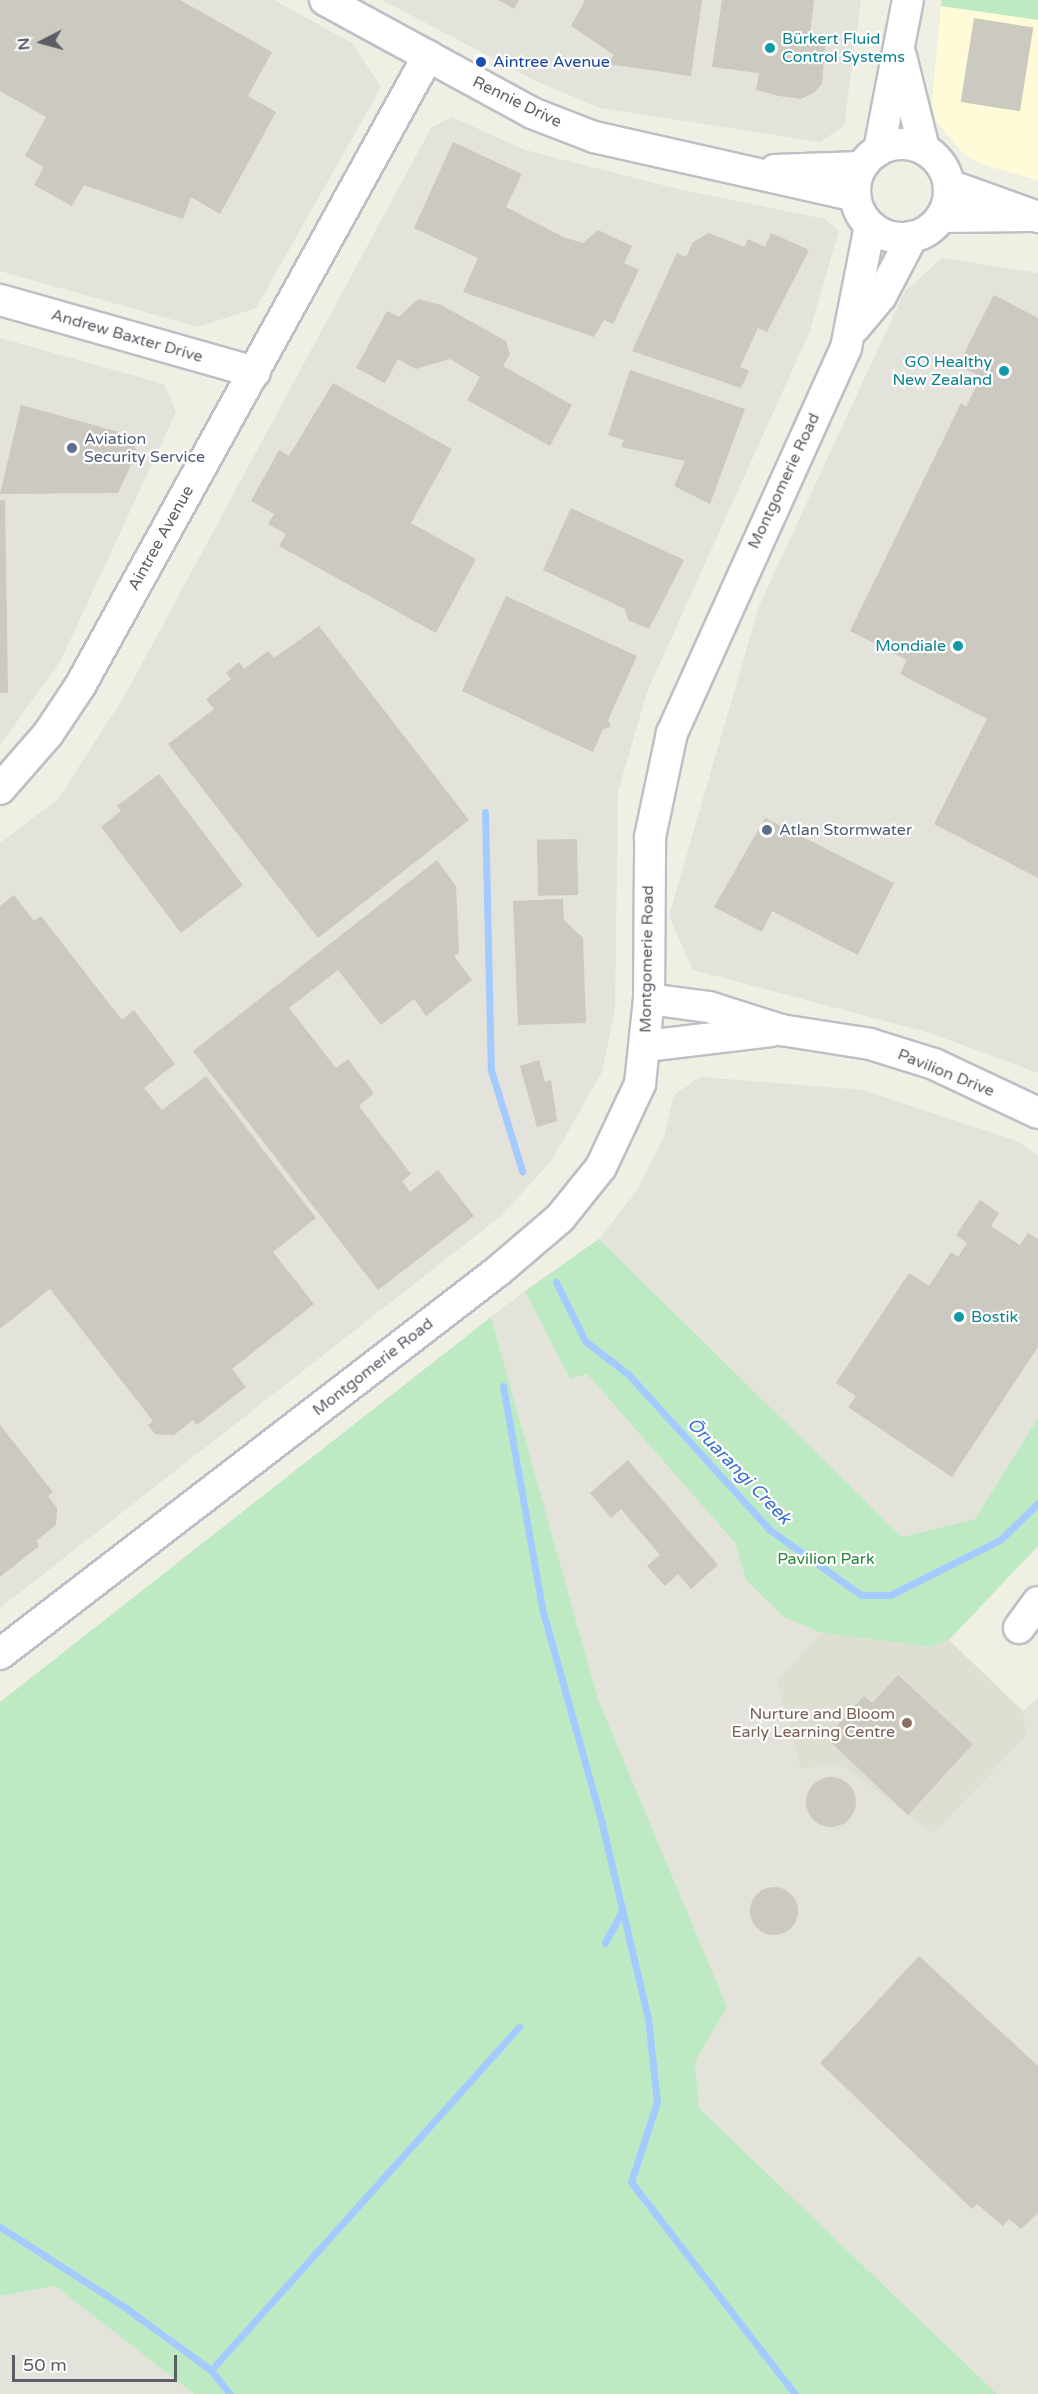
<!DOCTYPE html>
<html>
<head>
<meta charset="utf-8">
<style>
  body { margin:0 }
  #map { position:relative; width:1038px; height:2394px; overflow:hidden; background:#f0efe3; font-family:"Varela Round",sans-serif }
  div>[style] { position:absolute }
  [style*='--x'] { left:calc(var(--x)*1px); top:calc(var(--y)*1px); width:calc(var(--w)*1px); rotate:calc(var(--a)*1deg) }
  .commercial>* { inset:0; background:#fffbd9 }
  .industrial>* { inset:0; background:#e3e2db }
  .education>* { inset:0; background:#dfded2 }
  .green>* { inset:0; background:#bdeac3 }
  .stream>* { height:7px; margin:-3.5px; padding:0 3.5px; transform-origin:3.5px; border-radius:3.5px; background:#a4cbff }
  .building>* { inset:0; background:#cbc9c0; transform-origin:0 0 }
  .round { border-radius:50% }
  .roads { filter:drop-shadow(2px 0 #bdbfc6) drop-shadow(-2px 0 #bdbfc6) drop-shadow(0 2px #bdbfc6) drop-shadow(0 -2px #bdbfc6) }
  .minor>* { height:30px; margin:-15px; padding:0 15px; transform-origin:15px; border-radius:15px; background:#fff }
  .minor>.ring { margin:-15px; padding:0; box-sizing:content-box; background:none; border:30px solid #fff; border-radius:50% }
  .dots>* { width:16px; height:16px; translate:-50% -50%; box-sizing:border-box; border:3px solid #fff; border-radius:50% }
  span { translate:-50% -50%; white-space:nowrap; text-align:center; line-height:1.15; -webkit-text-stroke:4.5px #fff; paint-order:stroke }
  .culture-label { font-size:16px; color:#0d838f }
  .left { translate:0 -50%; text-align:left }
  .right { translate:-100% -50%; text-align:right }
  .transit-label { font-size:16px; color:#164399 }
  .street-label { font-size:16px; color:#5b5e65 }
  .service-label { font-size:16px; color:#4e5e75 }
  .park-label { font-size:16px; color:#2b853b }
  .education-label { font-size:16px; color:#785e54 }
  .water-label { font-size:18px; color:#396ed0; font-style:italic }
  .north { position:absolute; left:12px; top:12px; width:60px; height:60px; -webkit-text-stroke:4px #fff; paint-order:stroke; rotate:264deg; font-size:16px; font-weight:700; line-height:24px; text-align:center; color:#5b5e65 }
  .north::after { content:''; display:block; margin:auto; width:21px; height:27px; background:#5b5e65; clip-path:polygon(50% 0,100% 100%,50% 72%,0 100%) }
  .scale { position:absolute; left:12px; top:2355px; width:165px; height:27px; box-sizing:border-box; border:3px solid #5b5e65; border-top:0; padding-left:8px; font-size:18px; line-height:21px; white-space:nowrap; color:#5b5e65; -webkit-text-stroke:4px #fff; paint-order:stroke }
</style>
</head>
<body>
<div id="map">
  <div class="commercial">
    <i style="clip-path:polygon(941px 5px,1038px 19px,1038px 180px,984px 165px,964px 154px,936px 121px,932px 103px)"></i>
  </div>
  <div class="industrial">
    <i style="clip-path:polygon(0 0,274px 0,352px 43px,381px 87px,256px 308px,198px 327px,0 271px)"></i>
    <i style="clip-path:polygon(382px 0,861px 0,844px 126px,820px 142px,600px 108px,538px 82px)"></i>
    <i style="clip-path:polygon(452px 117px,525px 150px,678px 189px,825px 219px,839px 231px,809px 333px,647px 692px,618px 792px,615px 1010px,602px 1072px,552px 1160px,501px 1216px,0 1608px,0 843px,58px 799px,124px 697px,431px 128px)"></i>
    <i style="clip-path:polygon(942px 258px,1038px 273px,1038px 1073px,930px 1033px,693px 970px,669px 916px,759px 606px,905px 291px)"></i>
    <i style="clip-path:polygon(0 338px,164px 384px,176px 412px,61px 660px,0 745px)"></i>
    <i style="clip-path:polygon(700px 1077px,863px 1090px,1017px 1141px,1038px 1155px,1038px 1418px,975px 1519px,902px 1537px,599px 1239px,636px 1192px,664px 1137px,674px 1095px)"></i>
    <i style="clip-path:polygon(525px 1291px,570px 1379px,587px 1374px,736px 1544px,785px 1618px,822px 1633px,777px 1679px,800px 1768px,844px 1767px,934px 1834px,1027px 1735px,1023px 1711px,1038px 1698px,1038px 2394px,997px 2394px,699px 2108px,695px 2062px,727px 2007px,598px 1699px,491px 1317px)"></i>
    <i style="clip-path:polygon(55px 2286px,194px 2394px,0 2394px,0 2296px)"></i>
  </div>
  <div class="education">
    <i style="clip-path:polygon(822px 1633px,929px 1647px,949px 1640px,1023px 1711px,1027px 1735px,934px 1834px,844px 1767px,800px 1768px,777px 1679px)"></i>
  </div>
  <div class="green">
    <i style="clip-path:polygon(942px 0,1038px 0,1038px 20px,941px 6px)"></i>
    <i style="clip-path:polygon(599px 1239px,902px 1537px,975px 1519px,1038px 1418px,1038px 1546px,949px 1640px,929px 1647px,822px 1633px,785px 1618px,746px 1580px,736px 1544px,587px 1374px,570px 1379px,525px 1291px)"></i>
    <i style="clip-path:polygon(491px 1317px,598px 1699px,727px 2007px,695px 2062px,699px 2108px,997px 2394px,194px 2394px,55px 2286px,0 2296px,0 1702px)"></i>
  </div>
  <div class="stream">
    <i style="--x:485;--y:812;--w:258;--a:88.7"></i>
    <i style="--x:491;--y:1070;--w:106;--a:72.9"></i>
    <i style="--x:556;--y:1282;--w:66;--a:63.8"></i>
    <i style="--x:585;--y:1341;--w:54;--a:37.5"></i>
    <i style="--x:628;--y:1374;--w:211;--a:47.7"></i>
    <i style="--x:770;--y:1530;--w:112;--a:35.5"></i>
    <i style="--x:861;--y:1595;--w:29;--a:0"></i>
    <i style="--x:890;--y:1595;--w:123;--a:-26.6"></i>
    <i style="--x:1000;--y:1540;--w:53;--a:-44.2"></i>
    <i style="--x:503;--y:1386;--w:230;--a:80"></i>
    <i style="--x:543;--y:1612;--w:220;--a:74.4"></i>
    <i style="--x:602;--y:1824;--w:199;--a:76.7"></i>
    <i style="--x:648;--y:2018;--w:84;--a:83.9"></i>
    <i style="--x:657;--y:2102;--w:84;--a:108"></i>
    <i style="--x:631;--y:2182;--w:268;--a:52.3"></i>
    <i style="--x:605;--y:1943;--w:36;--a:-62"></i>
    <i style="--x:0;--y:2227;--w:146;--a:32.7"></i>
    <i style="--x:123;--y:2306;--w:109;--a:36"></i>
    <i style="--x:211;--y:2370;--w:31;--a:52"></i>
    <i style="--x:211;--y:2370;--w:461;--a:-48.1"></i>
  </div>
  <div class="building">
    <i style="clip-path:polygon(0 0,180px 0,272px 52px,248px 96px,276px 112px,220px 214px,191px 197px,183px 219px,84px 185px,72px 206px,34px 185px,44px 167px,25px 156px,46px 117px,0 91px)"></i>
    <i style="clip-path:polygon(498px 0,519px 0,514px 9px)"></i>
    <i style="clip-path:polygon(585px 0,702px 0,691px 76px,608px 64px,614px 55px,571px 26px)"></i>
    <i style="clip-path:polygon(722px 0,814px 0,810px 34px,826px 37px,822px 83px,815px 92px,801px 99px,779px 96px,756px 90px,759px 73px,712px 67px)"></i>
    <i style="left:974px;top:18px;width:60px;height:85px;rotate:9deg"></i>
    <i style="clip-path:polygon(453px 142px,522px 174px,506px 207px,563px 237px,583px 243px,598px 230px,632px 246px,624px 263px,639px 270px,613px 324px,604px 320px,594px 337px,463px 292px,478px 258px,414px 228px)"></i>
    <i style="clip-path:polygon(709px 233px,744px 247px,748px 239px,765px 247px,771px 233px,809px 250px,767px 332px,758px 328px,740px 367px,749px 371px,741px 388px,632px 351px,677px 253px,686px 257px,693px 242px)"></i>
    <i style="clip-path:polygon(994px 295px,1038px 318px,1038px 878px,934px 824px,987px 719px,900px 674px,907px 660px,850px 631px,961px 403px,966px 407px,981px 377px,958px 365px)"></i>
    <i style="clip-path:polygon(418px 299px,441px 305px,506px 341px,510px 354px,503px 366px,572px 405px,550px 446px,467px 400px,480px 377px,450px 359px,416px 369px,398px 359px,385px 383px,356px 368px,387px 311px,399px 317px)"></i>
    <i style="clip-path:polygon(630px 370px,745px 409px,710px 504px,674px 486px,685px 461px,621px 447px,624px 440px,608px 435px)"></i>
    <i style="clip-path:polygon(333px 383px,452px 449px,411px 523px,476px 559px,436px 633px,279px 546px,286px 534px,268px 524px,274px 514px,251px 501px,279px 450px,289px 456px)"></i>
    <i style="clip-path:polygon(21px 405px,130px 435px,137px 452px,118px 493px,0 494px)"></i>
    <i style="clip-path:polygon(0 500px,5px 500px,8px 693px,0 693px)"></i>
    <i style="clip-path:polygon(571px 508px,684px 560px,649px 629px,628px 620px,625px 609px,543px 570px)"></i>
    <i style="clip-path:polygon(506px 596px,637px 656px,608px 720px,611px 727px,603px 729px,593px 752px,462px 691px)"></i>
    <i style="clip-path:polygon(319px 626px,469px 820px,318px 938px,168px 744px,214px 709px,206px 699px,231px 679px,226px 673px,239px 662px,244px 669px,268px 651px,274px 658px)"></i>
    <i style="clip-path:polygon(159px 774px,243px 885px,181px 933px,101px 827px,121px 811px,117px 806px)"></i>
    <i style="clip-path:polygon(765px 818px,894px 883px,858px 955px,772px 911px,762px 932px,714px 907px)"></i>
    <i style="left:577px;top:839px;width:56px;height:40px;rotate:89deg"></i>
    <i style="clip-path:polygon(437px 860px,456px 886px,459px 953px,454px 956px,472px 980px,426px 1016px,414px 999px,381px 1025px,338px 970px,289px 1008px,336px 1068px,348px 1059px,374px 1093px,359px 1106px,411px 1174px,402px 1181px,410px 1192px,438px 1170px,474px 1216px,378px 1290px,193px 1051px)"></i>
    <i style="clip-path:polygon(14px 895px,34px 921px,41px 916px,122px 1020px,134px 1010px,175px 1064px,144px 1088px,162px 1110px,206px 1076px,316px 1218px,273px 1252px,314px 1304px,232px 1369px,246px 1387px,197px 1425px,193px 1420px,174px 1435px,155px 1434px,148px 1425px,153px 1421px,50px 1289px,0 1329px,0 906px)"></i>
    <i style="clip-path:polygon(563px 899px,564px 920px,583px 938px,586px 1023px,518px 1025px,513px 901px)"></i>
    <i style="clip-path:polygon(539px 1060px,545px 1082px,551px 1080px,557px 1121px,537px 1127px,520px 1066px)"></i>
    <i style="clip-path:polygon(980px 1200px,999px 1213px,991px 1226px,1020px 1245px,1028px 1233px,1038px 1239px,1038px 1347px,952px 1477px,848px 1407px,856px 1396px,836px 1383px,909px 1273px,929px 1286px,951px 1252px,958px 1257px,967px 1243px,956px 1235px)"></i>
    <i style="clip-path:polygon(0 1425px,53px 1492px,48px 1496px,57px 1508px,56px 1525px,36px 1541px,39px 1546px,0 1577px)"></i>
    <i style="clip-path:polygon(628px 1460px,718px 1565px,691px 1589px,678px 1574px,665px 1586px,647px 1566px,660px 1555px,621px 1509px,611px 1518px,590px 1493px)"></i>
    <i style="clip-path:polygon(898px 1675px,973px 1744px,908px 1815px,826px 1738px,864px 1696px,872px 1703px)"></i>
    <i class="round" style="left:806px;top:1777px;width:50px;height:50px"></i>
    <i class="round" style="left:750px;top:1887px;width:48px;height:48px"></i>
    <i style="clip-path:polygon(919px 1956px,1038px 2066px,1038px 2213px,1021px 2229px,1009px 2219px,1003px 2226px,977px 2204px,972px 2209px,820px 2063px)"></i>
  </div>
  <div class="roads">
    <div class="minor">
      <i style="--x:325;--y:0;--w:236;--a:28.6"></i>
      <i style="--x:532;--y:113;--w:66;--a:21.2"></i>
      <i style="--x:594;--y:137;--w:268;--a:12.7"></i>
      <i style="--x:901;--y:56;--w:96;--a:76.1"></i>
      <i class="ring" style="left:855px;top:144px;width:64px;height:64px"></i>
      <i style="--x:879;--y:150;--w:153;--a:-79.1"></i>
      <i style="--x:775;--y:170;--w:86;--a:-2"></i>
      <i style="--x:949;--y:185;--w:95;--a:19.8"></i>
      <i style="--x:941;--y:217;--w:90;--a:-0.6"></i>
      <i style="--x:0;--y:300;--w:265;--a:15.8"></i>
      <i style="--x:855;--y:327;--w:40;--a:-50"></i>
      <i style="--x:881;--y:296;--w:67;--a:-62.3"></i>
      <i style="--x:0;--y:789;--w:73;--a:-48.9"></i>
      <i style="--x:48;--y:734;--w:58;--a:-56.3"></i>
      <i style="--x:80;--y:686;--w:720;--a:-61.08"></i>
      <i style="--x:649;--y:999;--w:61;--a:7.6"></i>
      <i style="--x:709;--y:1007;--w:76;--a:17.7"></i>
      <i style="--x:781;--y:1030;--w:90;--a:8.9"></i>
      <i style="--x:870;--y:1044;--w:67;--a:17.4"></i>
      <i style="--x:934;--y:1064;--w:115;--a:25.2"></i>
      <i style="--x:646;--y:1046;--w:126;--a:-6.8"></i>
      <i style="--x:1019;--y:1628;--w:32;--a:-54"></i>
      <i style="--x:0;--y:1654;--w:628;--a:-37.56"></i>
      <i style="--x:498;--y:1271;--w:82;--a:-40.5"></i>
      <i style="--x:560;--y:1218;--w:65;--a:-51.2"></i>
      <i style="--x:601;--y:1167;--w:92;--a:-64.8"></i>
      <i style="--x:640;--y:1084;--w:85;--a:-84"></i>
      <i style="--x:649;--y:999;--w:162;--a:-89.6"></i>
      <i style="--x:650;--y:837;--w:106;--a:-78.1"></i>
      <i style="--x:672;--y:733;--w:422;--a:-65.7"></i>
      <i style="--x:846;--y:348;--w:124;--a:-78.9"></i>
    </div>
  </div>
  <div class="dots">
    <i style="left:770px;top:48px;background:#0f9aa8"></i>
    <i style="left:481px;top:62px;background:#1a4fb4"></i>
    <i style="left:1004px;top:371px;background:#0f9aa8"></i>
    <i style="left:72px;top:448px;background:#5c6f8a"></i>
    <i style="left:958px;top:646px;background:#0f9aa8"></i>
    <i style="left:767px;top:830px;background:#5c6f8a"></i>
    <i style="left:959px;top:1317px;background:#0f9aa8"></i>
    <i style="left:907px;top:1723px;background:#8d6e63"></i>
  </div>
  <div class="culture-label">
    <span class="left" style="left:782px;top:48px">Bürkert Fluid<br>Control Systems</span>
    <span class="right" style="left:992px;top:371px">GO Healthy<br>New Zealand</span>
    <span class="right" style="left:946px;top:646px">Mondiale</span>
    <span class="left" style="left:971px;top:1317px">Bostik</span>
  </div>
  <div class="transit-label">
    <span class="left" style="left:493px;top:62px">Aintree Avenue</span>
  </div>
  <div class="street-label">
    <span style="left:517px;top:102px;rotate:26deg">Rennie Drive</span>
    <span style="left:127px;top:336px;rotate:16deg">Andrew Baxter Drive</span>
    <span style="left:784px;top:481px;rotate:-65deg">Montgomerie Road</span>
    <span style="left:161px;top:538px;rotate:-61deg">Aintree Avenue</span>
    <span style="left:647px;top:959px;rotate:-89deg">Montgomerie Road</span>
    <span style="left:946px;top:1073px;rotate:22deg">Pavilion Drive</span>
    <span style="left:373px;top:1367px;rotate:-38deg">Montgomerie Road</span>
  </div>
  <div class="service-label">
    <span class="left" style="left:84px;top:448px">Aviation<br>Security Service</span>
    <span class="left" style="left:779px;top:830px">Atlan Stormwater</span>
  </div>
  <div class="park-label">
    <span style="left:826px;top:1559px">Pavilion Park</span>
  </div>
  <div class="education-label">
    <span class="right" style="left:895px;top:1723px">Nurture and Bloom<br>Early Learning Centre</span>
  </div>
  <div class="water-label">
    <span style="left:739px;top:1471px;rotate:46deg">Ōruarangi Creek</span>
  </div>
  <div class="north">N</div>
  <div class="scale">50 m</div>
</div>
</body>
</html>
